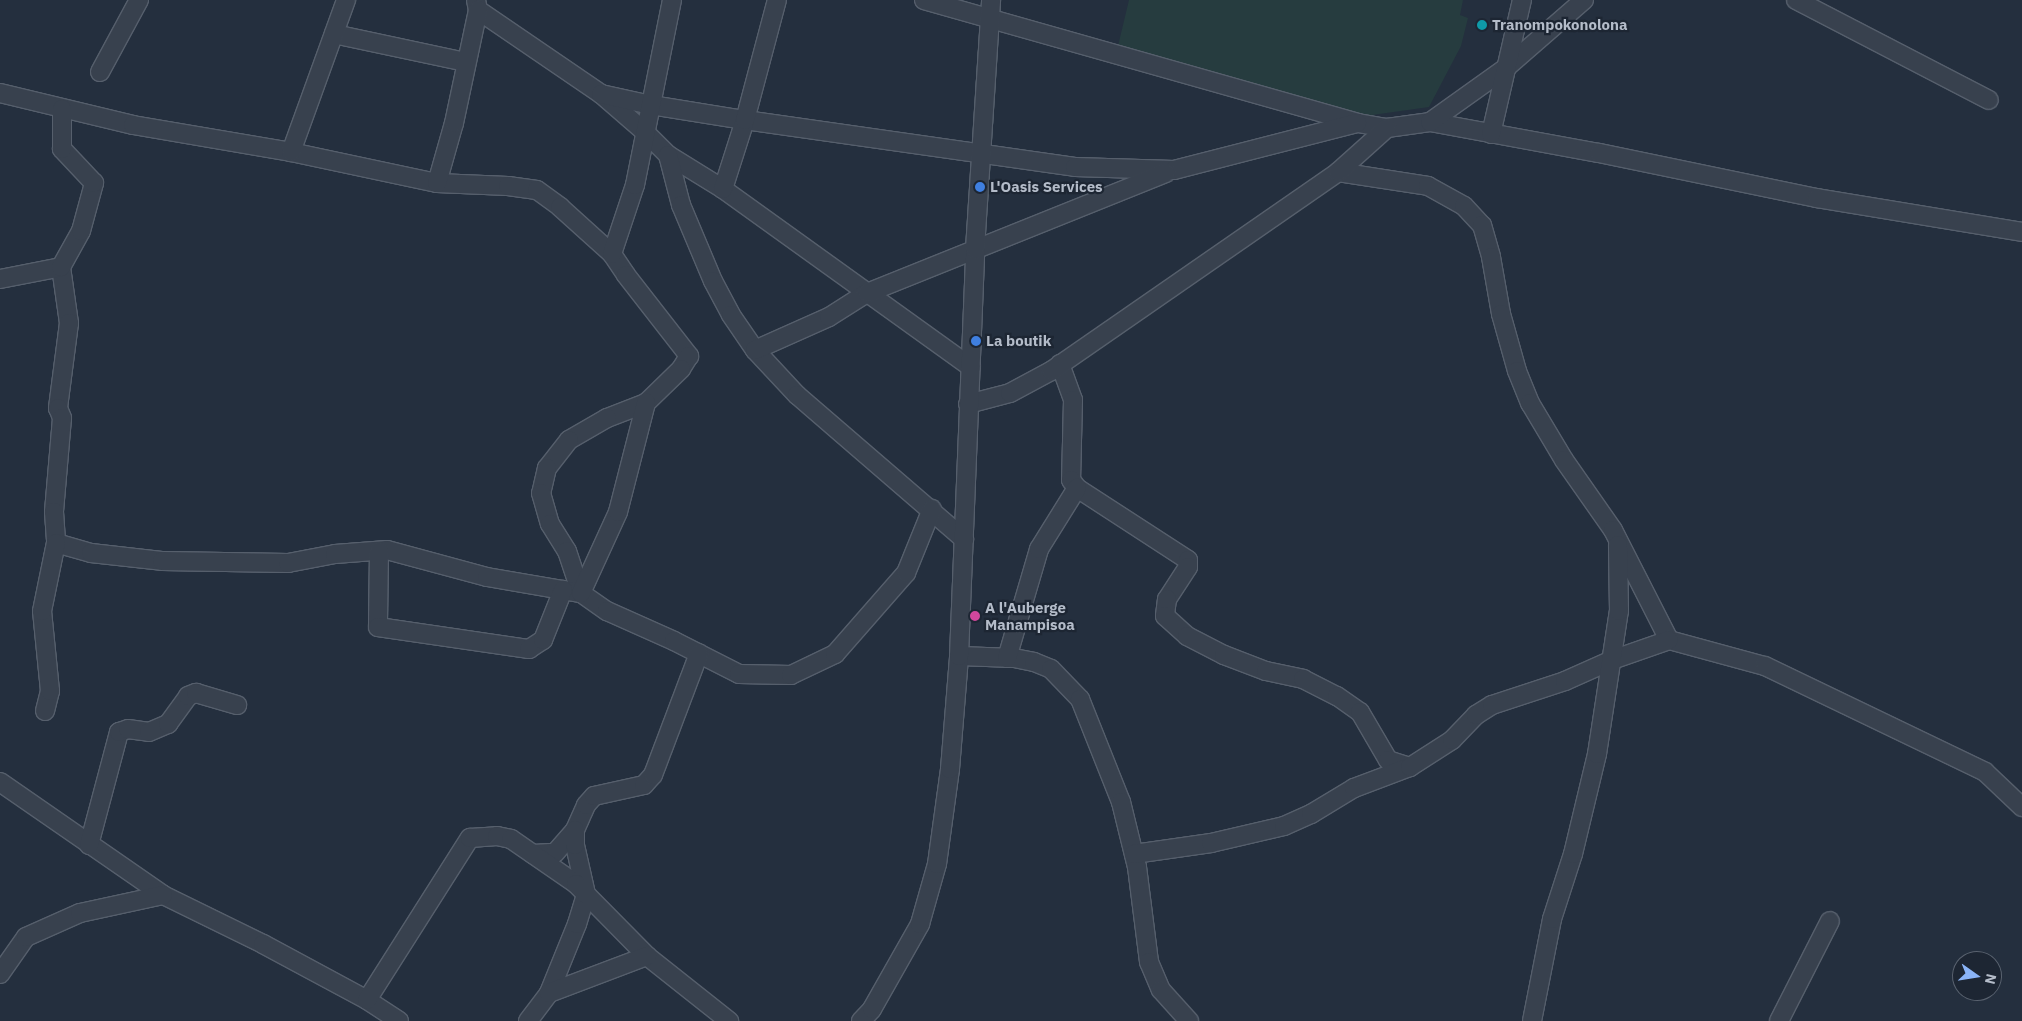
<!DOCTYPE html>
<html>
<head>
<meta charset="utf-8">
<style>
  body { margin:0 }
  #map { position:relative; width:2022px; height:1021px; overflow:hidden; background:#242f3e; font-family:"IBM Plex Sans",sans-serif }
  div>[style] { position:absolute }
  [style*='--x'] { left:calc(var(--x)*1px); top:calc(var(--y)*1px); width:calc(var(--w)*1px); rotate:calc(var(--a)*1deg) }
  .green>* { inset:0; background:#263c3f }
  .roads { filter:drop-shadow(1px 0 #565f6c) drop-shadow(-1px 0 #565f6c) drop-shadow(0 1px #565f6c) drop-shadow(0 -1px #565f6c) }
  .minor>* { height:18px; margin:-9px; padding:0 9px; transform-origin:9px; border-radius:9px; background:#38414e }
  .dots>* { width:14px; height:14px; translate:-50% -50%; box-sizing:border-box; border:2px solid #1d2633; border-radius:50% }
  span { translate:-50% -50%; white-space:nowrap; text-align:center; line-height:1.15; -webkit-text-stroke:4.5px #1d2633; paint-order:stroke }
  .poi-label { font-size:15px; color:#b4bcc9; font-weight:700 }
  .left { translate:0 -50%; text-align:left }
  .north { position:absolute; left:1952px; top:951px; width:50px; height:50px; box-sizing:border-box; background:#1d2633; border:1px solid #59626f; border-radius:50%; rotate:103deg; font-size:14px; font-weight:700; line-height:20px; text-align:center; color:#b4bcc9 }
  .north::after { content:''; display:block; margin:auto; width:18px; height:22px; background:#8ab4f8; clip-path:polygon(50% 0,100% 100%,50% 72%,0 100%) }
</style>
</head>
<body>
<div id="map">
  <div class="green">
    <i style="clip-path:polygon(1129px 0,1463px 0,1460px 15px,1468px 18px,1461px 46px,1429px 107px,1365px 116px,1118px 46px)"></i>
  </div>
  <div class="roads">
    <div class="minor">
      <i style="--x:476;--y:0;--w:10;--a:79"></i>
      <i style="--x:478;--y:10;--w:149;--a:34.3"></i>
      <i style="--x:601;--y:94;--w:60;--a:40.9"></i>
      <i style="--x:646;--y:133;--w:31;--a:45"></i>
      <i style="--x:668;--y:155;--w:65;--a:31.7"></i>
      <i style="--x:723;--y:189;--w:305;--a:35.7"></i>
      <i style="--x:924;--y:0;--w:451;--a:15.8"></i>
      <i style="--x:1358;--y:123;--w:29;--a:10"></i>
      <i style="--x:1387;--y:128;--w:43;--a:-7.9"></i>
      <i style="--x:1430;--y:122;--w:172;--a:10.4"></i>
      <i style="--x:1599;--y:153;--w:223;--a:11.7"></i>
      <i style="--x:1817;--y:198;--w:208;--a:9.4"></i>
      <i style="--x:1796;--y:0;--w:217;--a:27.4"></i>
      <i style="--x:334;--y:34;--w:135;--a:12"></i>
      <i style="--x:100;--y:72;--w:82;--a:-61.6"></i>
      <i style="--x:0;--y:93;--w:137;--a:13.5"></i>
      <i style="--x:133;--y:125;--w:160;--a:9.7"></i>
      <i style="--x:291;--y:152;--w:149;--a:12"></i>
      <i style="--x:437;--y:183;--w:71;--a:2.4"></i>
      <i style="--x:508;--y:186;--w:29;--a:8"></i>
      <i style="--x:537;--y:190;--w:29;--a:36"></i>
      <i style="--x:560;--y:207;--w:70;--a:42.1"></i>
      <i style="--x:612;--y:254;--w:25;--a:56"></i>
      <i style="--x:626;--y:275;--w:103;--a:52.1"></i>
      <i style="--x:689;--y:356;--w:15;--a:122"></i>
      <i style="--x:681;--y:369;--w:49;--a:135.8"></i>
      <i style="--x:646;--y:403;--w:42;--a:159"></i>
      <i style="--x:607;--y:418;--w:44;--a:149.9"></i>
      <i style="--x:569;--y:440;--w:36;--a:128"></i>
      <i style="--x:547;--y:468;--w:26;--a:103"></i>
      <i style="--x:541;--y:493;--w:32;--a:74"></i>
      <i style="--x:550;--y:524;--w:32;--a:58"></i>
      <i style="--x:567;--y:551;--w:44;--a:71.6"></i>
      <i style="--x:601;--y:94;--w:51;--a:12.4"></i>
      <i style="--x:651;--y:105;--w:95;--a:9.1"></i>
      <i style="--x:745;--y:120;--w:333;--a:8.1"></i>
      <i style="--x:1075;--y:167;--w:99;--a:1.7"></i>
      <i style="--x:1174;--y:170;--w:189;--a:-14.4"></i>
      <i style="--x:1430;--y:122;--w:95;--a:-35.5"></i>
      <i style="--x:1507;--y:67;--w:102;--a:-41"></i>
      <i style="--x:1491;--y:134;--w:138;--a:-77"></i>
      <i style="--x:291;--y:152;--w:162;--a:-70.1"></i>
      <i style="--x:668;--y:155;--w:52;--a:75.4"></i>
      <i style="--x:681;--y:205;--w:82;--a:67.2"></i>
      <i style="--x:713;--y:281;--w:38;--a:62"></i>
      <i style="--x:731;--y:315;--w:42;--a:55.6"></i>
      <i style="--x:755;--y:350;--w:62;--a:47"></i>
      <i style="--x:797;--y:395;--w:221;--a:40.8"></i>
      <i style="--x:1338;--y:172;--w:91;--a:8.8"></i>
      <i style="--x:1428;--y:186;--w:41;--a:29.1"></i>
      <i style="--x:1464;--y:206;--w:26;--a:47"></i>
      <i style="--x:1482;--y:225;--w:33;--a:74"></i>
      <i style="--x:1491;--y:257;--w:58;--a:80"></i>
      <i style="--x:1501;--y:314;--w:59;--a:74.3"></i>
      <i style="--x:1517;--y:371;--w:35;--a:68"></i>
      <i style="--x:1530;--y:403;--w:66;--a:59.2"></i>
      <i style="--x:1564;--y:460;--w:85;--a:55"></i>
      <i style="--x:1613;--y:530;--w:123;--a:63"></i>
      <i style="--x:1669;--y:640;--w:99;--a:15.2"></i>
      <i style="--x:1765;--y:666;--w:244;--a:25.7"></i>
      <i style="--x:1985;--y:772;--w:51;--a:43.4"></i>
      <i style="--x:437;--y:183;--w:62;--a:-74.2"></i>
      <i style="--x:454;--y:123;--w:116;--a:-78"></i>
      <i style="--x:723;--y:189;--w:72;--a:-72.3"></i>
      <i style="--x:745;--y:120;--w:124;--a:-75.1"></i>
      <i style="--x:612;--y:254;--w:73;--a:-71.6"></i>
      <i style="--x:635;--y:185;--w:189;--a:-78.7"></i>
      <i style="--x:61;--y:267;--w:57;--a:81.9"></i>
      <i style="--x:69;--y:323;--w:86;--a:97.4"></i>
      <i style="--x:58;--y:408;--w:11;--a:68"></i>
      <i style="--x:62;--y:418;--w:94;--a:94.9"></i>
      <i style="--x:54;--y:512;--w:31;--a:86"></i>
      <i style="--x:56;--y:543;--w:36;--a:16"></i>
      <i style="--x:91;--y:553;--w:71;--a:6.4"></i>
      <i style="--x:162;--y:561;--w:126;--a:0.9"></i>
      <i style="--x:288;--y:563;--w:48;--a:-10.8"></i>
      <i style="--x:335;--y:554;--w:52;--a:-4.4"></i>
      <i style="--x:387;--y:550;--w:104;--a:15.1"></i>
      <i style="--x:487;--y:577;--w:95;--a:9.7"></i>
      <i style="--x:581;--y:593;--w:32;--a:35"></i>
      <i style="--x:607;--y:611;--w:73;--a:24.1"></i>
      <i style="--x:674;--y:641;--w:73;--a:26.9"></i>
      <i style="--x:739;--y:674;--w:52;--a:1.1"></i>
      <i style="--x:791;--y:675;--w:49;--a:-25.5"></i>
      <i style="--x:835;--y:654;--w:108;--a:-48.8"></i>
      <i style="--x:906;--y:573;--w:69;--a:-67.9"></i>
      <i style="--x:0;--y:279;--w:62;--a:-11.1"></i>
      <i style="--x:61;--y:267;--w:41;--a:-60.9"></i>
      <i style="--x:81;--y:231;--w:50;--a:-74.8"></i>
      <i style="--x:94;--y:183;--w:47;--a:-133.3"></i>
      <i style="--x:62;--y:149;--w:40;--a:-90"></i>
      <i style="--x:755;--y:350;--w:81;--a:-24"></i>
      <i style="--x:829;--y:317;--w:45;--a:-32.3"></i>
      <i style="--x:867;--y:293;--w:322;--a:-21.9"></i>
      <i style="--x:1060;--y:364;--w:38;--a:70"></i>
      <i style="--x:1073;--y:400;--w:80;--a:91.4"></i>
      <i style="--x:1071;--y:480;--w:10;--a:53"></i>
      <i style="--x:1077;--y:488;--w:132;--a:33"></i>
      <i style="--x:1188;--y:560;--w:7;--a:90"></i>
      <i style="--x:1188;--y:567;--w:38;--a:123"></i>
      <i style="--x:1167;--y:599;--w:17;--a:97"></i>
      <i style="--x:1165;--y:616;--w:30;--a:42"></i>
      <i style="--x:1187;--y:636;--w:42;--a:27.2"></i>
      <i style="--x:1224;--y:655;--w:45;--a:20.9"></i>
      <i style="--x:1266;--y:671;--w:38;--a:12"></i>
      <i style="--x:1303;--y:679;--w:38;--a:27"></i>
      <i style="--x:1337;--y:696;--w:28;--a:35"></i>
      <i style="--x:1360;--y:712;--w:56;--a:59.7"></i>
      <i style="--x:1388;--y:760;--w:23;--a:18"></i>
      <i style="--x:968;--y:404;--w:43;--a:-14.7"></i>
      <i style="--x:1010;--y:393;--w:47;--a:-28.2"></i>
      <i style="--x:1051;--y:371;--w:349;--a:-34.7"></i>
      <i style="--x:1338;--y:172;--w:66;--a:-41.9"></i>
      <i style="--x:379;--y:551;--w:76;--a:90.8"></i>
      <i style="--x:378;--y:627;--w:153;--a:8.3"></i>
      <i style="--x:529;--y:649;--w:17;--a:-33"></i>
      <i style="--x:543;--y:640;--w:54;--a:-68.2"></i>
      <i style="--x:581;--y:593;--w:89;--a:-65.4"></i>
      <i style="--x:618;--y:512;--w:113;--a:-75.6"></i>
      <i style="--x:959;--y:656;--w:55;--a:2.1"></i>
      <i style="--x:1014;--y:658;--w:20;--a:11"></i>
      <i style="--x:1034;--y:662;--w:18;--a:22"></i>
      <i style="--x:1051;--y:669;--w:42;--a:46"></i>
      <i style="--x:1080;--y:699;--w:111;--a:68.3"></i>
      <i style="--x:1121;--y:802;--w:67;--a:76.2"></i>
      <i style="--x:1137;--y:867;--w:96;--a:82.8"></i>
      <i style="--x:1149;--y:962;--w:30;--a:67"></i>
      <i style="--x:1161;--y:990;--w:42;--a:47.9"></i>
      <i style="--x:1007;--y:658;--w:114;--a:-73.6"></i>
      <i style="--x:1039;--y:549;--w:72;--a:-58.1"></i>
      <i style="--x:45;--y:711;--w:21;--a:-76"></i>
      <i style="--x:50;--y:691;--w:80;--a:-95.7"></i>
      <i style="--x:42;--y:611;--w:69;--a:-78.4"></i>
      <i style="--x:0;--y:782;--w:198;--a:34.7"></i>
      <i style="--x:163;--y:895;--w:111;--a:26.1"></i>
      <i style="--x:263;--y:944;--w:118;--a:28.3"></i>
      <i style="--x:367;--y:1000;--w:38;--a:33"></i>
      <i style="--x:89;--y:845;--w:117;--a:-75.1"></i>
      <i style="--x:119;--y:732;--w:9;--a:-18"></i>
      <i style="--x:128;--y:729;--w:21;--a:8"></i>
      <i style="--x:149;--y:732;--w:21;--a:-23"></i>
      <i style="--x:168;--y:724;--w:34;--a:-54"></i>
      <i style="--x:188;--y:696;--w:9;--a:-21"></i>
      <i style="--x:196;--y:693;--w:43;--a:16.3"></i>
      <i style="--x:533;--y:854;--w:22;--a:-3"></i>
      <i style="--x:555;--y:853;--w:30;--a:-49"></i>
      <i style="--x:575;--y:830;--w:27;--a:-66"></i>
      <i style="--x:586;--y:805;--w:12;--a:-48"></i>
      <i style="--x:594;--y:796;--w:51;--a:-12.4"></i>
      <i style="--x:644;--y:785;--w:13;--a:-48"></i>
      <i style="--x:653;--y:775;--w:130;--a:-69.3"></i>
      <i style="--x:1134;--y:854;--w:78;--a:-8.1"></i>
      <i style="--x:1211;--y:843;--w:75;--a:-13.1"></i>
      <i style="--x:1284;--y:826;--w:30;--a:-24"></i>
      <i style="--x:1311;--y:814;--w:50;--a:-31.2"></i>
      <i style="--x:1354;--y:788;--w:60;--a:-20.6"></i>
      <i style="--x:1410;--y:767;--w:50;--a:-32.7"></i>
      <i style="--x:1452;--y:740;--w:35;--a:-46"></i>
      <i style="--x:1476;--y:715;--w:19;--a:-32"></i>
      <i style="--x:1492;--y:705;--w:77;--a:-18.2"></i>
      <i style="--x:1565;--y:681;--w:51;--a:-24.1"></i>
      <i style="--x:1612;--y:660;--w:60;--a:-19.3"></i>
      <i style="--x:0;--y:974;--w:45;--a:-54.9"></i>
      <i style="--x:26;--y:937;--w:59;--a:-24"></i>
      <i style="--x:80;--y:913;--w:85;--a:-12.2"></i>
      <i style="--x:549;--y:993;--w:74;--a:-67.9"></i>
      <i style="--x:577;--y:924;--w:31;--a:-73"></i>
      <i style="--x:586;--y:894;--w:50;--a:-102.7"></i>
      <i style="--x:575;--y:845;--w:15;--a:-90"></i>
      <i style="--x:367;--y:1000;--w:192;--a:-57.6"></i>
      <i style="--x:470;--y:838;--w:27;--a:-4"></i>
      <i style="--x:497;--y:836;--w:14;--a:12"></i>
      <i style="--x:511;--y:839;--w:79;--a:34.7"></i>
      <i style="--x:576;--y:884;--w:101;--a:45.4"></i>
      <i style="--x:647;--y:956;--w:105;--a:38.4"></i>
      <i style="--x:528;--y:1021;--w:35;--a:-53"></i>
      <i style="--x:549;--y:993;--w:105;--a:-20.7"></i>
      <i style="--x:861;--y:1021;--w:16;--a:-47"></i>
      <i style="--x:872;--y:1009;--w:98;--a:-60.5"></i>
      <i style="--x:920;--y:924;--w:62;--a:-74.2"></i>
      <i style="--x:937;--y:864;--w:96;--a:-82.2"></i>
      <i style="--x:950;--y:769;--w:113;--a:-85.4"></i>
      <i style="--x:959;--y:656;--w:407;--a:-87.7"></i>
      <i style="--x:975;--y:249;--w:250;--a:-86.3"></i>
      <i style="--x:1532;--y:1021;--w:104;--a:-78.9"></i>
      <i style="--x:1552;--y:919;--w:68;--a:-72.1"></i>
      <i style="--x:1573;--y:854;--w:103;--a:-76.5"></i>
      <i style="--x:1597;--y:754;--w:145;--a:-81.3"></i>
      <i style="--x:1619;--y:611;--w:66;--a:-90.9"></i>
      <i style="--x:1779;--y:1021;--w:112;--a:-63"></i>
    </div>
  </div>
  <div class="dots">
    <i style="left:1482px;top:25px;background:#0f9aa8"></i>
    <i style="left:980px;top:187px;background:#3f7fe0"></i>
    <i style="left:976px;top:341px;background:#3f7fe0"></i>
    <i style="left:975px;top:616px;background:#d1479c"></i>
  </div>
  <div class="poi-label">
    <span class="left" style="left:1492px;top:25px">Tranompokonolona</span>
    <span class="left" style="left:990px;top:187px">L'Oasis Services</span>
    <span class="left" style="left:986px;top:341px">La boutik</span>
    <span class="left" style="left:985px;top:616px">A l'Auberge<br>Manampisoa</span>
  </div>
  <div class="north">N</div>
</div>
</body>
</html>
